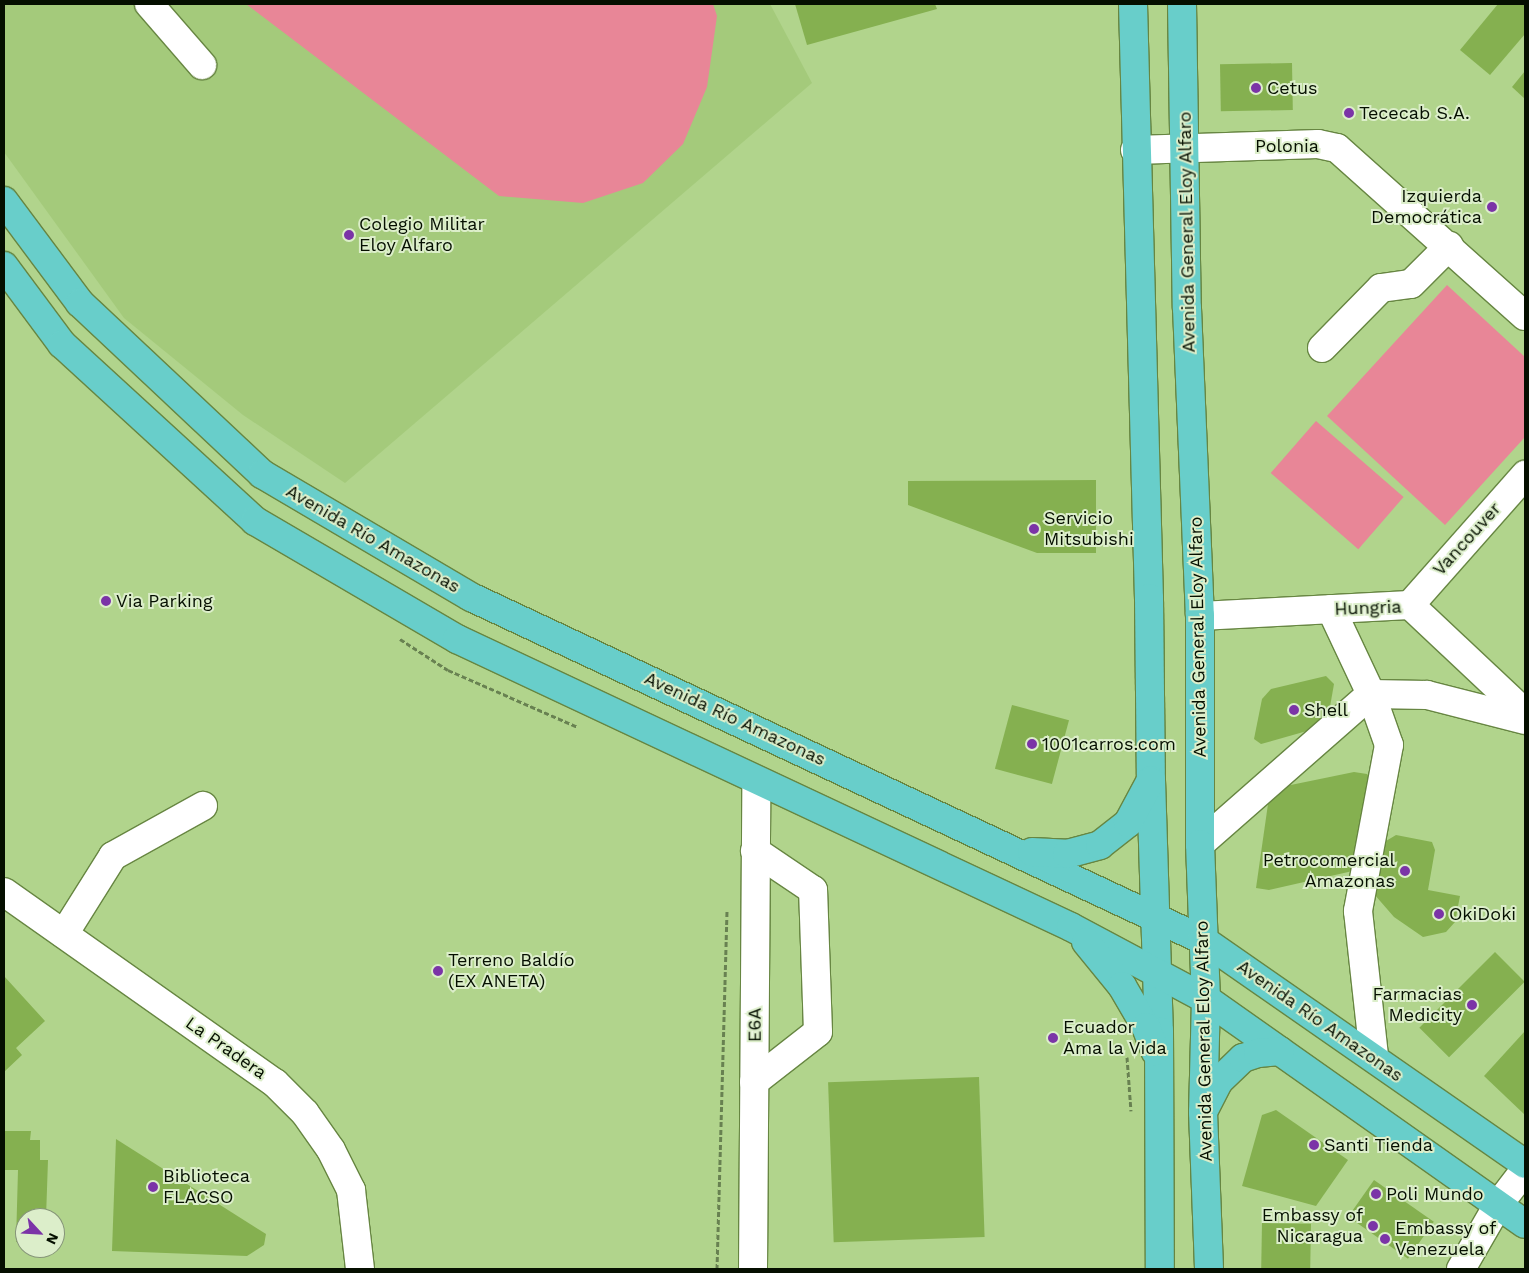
<!DOCTYPE html>
<html>
<head>
<meta charset="utf-8">
<style>
  body { margin:0 }
  #map { position:relative; width:1529px; height:1273px; overflow:hidden; background:#b1d48c; font-family:"Work Sans",sans-serif }
  div>[style] { position:absolute }
  [style*='--x'] { left:calc(var(--x)*1px); top:calc(var(--y)*1px); width:calc(var(--w)*1px); rotate:calc(var(--a)*1deg) }
  .built>* { inset:0; background:#a4ca7b }
  .green>* { inset:0; background:#e88697; transform-origin:0 0 }
  .building>* { inset:0; background:#85b050; transform-origin:0 0 }
  .path>* { height:3px; margin-top:-1.5px; transform-origin:0; background:repeating-linear-gradient(90deg,#688151 0 5px,transparent 0 7.5px) }
  .roads { filter:drop-shadow(1px 0 #678642) drop-shadow(-1px 0 #678642) drop-shadow(0 1px #678642) drop-shadow(0 -1px #678642) }
  .minor>* { height:28px; margin:-14px; padding:0 14px; transform-origin:14px; border-radius:14px; background:#fff }
  .major>* { height:28px; margin:-14px; padding:0 14px; transform-origin:14px; border-radius:14px; background:#68ceca }
  .dots>* { width:14px; height:14px; translate:-50% -50%; box-sizing:border-box; border:2px solid #dceeca; border-radius:50% }
  span { translate:-50% -50%; white-space:nowrap; text-align:center; line-height:1.15; -webkit-text-stroke:4px #dceeca; paint-order:stroke }
  .poi-label { font-size:18px; color:#050f00 }
  .left { translate:0 -50%; text-align:left }
  .right { translate:-100% -50%; text-align:right }
  .street-label { font-size:18px; color:#050f00 }
  .frame { position:absolute; inset:0; border:5px solid #050f00; pointer-events:none }
  .north { position:absolute; left:15px; top:1208px; width:50px; height:50px; box-sizing:border-box; background:#dceeca; border:1px solid #869579; border-radius:50%; rotate:115deg; font-size:14px; font-weight:700; line-height:20px; text-align:center; color:#050f00 }
  .north::after { content:''; display:block; margin:auto; width:18px; height:22px; background:#7b34a7; clip-path:polygon(50% 0,100% 100%,50% 72%,0 100%) }
</style>
</head>
<body>
<div id="map">
  <div class="built">
    <i style="clip-path:polygon(4px 4px,770px 4px,812px 83px,345px 483px,243px 415px,124px 318px,4px 152px)"></i>
  </div>
  <div class="green">
    <i style="clip-path:polygon(246px 4px,713px 4px,717px 16px,707px 87px,683px 144px,643px 183px,583px 203px,499px 196px)"></i>
    <i style="clip-path:polygon(1447px 285px,1525px 357px,1525px 437px,1445px 525px,1327px 416px)"></i>
    <i style="left:1316px;top:421px;width:116px;height:69px;rotate:41deg"></i>
  </div>
  <div class="building">
    <i style="clip-path:polygon(795px 4px,935px 4px,937px 9px,807px 45px)"></i>
    <i style="clip-path:polygon(1498px 4px,1525px 4px,1525px 34px,1490px 75px,1460px 50px)"></i>
    <i style="left:1292px;top:63px;width:47px;height:72px;rotate:89deg"></i>
    <i style="clip-path:polygon(1525px 71px,1525px 99px,1512px 87px)"></i>
    <i style="clip-path:polygon(1096px 480px,1096px 553px,1037px 553px,908px 505px,908px 481px)"></i>
    <i style="clip-path:polygon(1326px 676px,1334px 684px,1328px 718px,1321px 727px,1261px 744px,1254px 739px,1262px 699px,1271px 689px)"></i>
    <i style="left:1012px;top:705px;width:59px;height:66px;rotate:15deg"></i>
    <i style="clip-path:polygon(1354px 772px,1367px 774px,1374px 781px,1357px 870px,1269px 890px,1256px 888px,1269px 797px,1281px 787px)"></i>
    <i style="clip-path:polygon(1396px 835px,1432px 842px,1435px 850px,1428px 890px,1460px 896px,1455px 922px,1446px 932px,1423px 937px,1394px 917px,1374px 894px,1381px 852px,1386px 841px)"></i>
    <i style="left:1495px;top:952px;width:42px;height:107px;rotate:45deg"></i>
    <i style="clip-path:polygon(4px 976px,45px 1021px,16px 1048px,22px 1055px,4px 1072px)"></i>
    <i style="clip-path:polygon(1525px 1031px,1525px 1115px,1484px 1076px)"></i>
    <i style="left:979px;top:1077px;width:160px;height:151px;rotate:88deg"></i>
    <i style="clip-path:polygon(1276px 1110px,1348px 1160px,1316px 1206px,1242px 1186px,1262px 1115px)"></i>
    <i style="clip-path:polygon(4px 1131px,31px 1131px,30px 1140px,40px 1140px,40px 1160px,48px 1160px,46px 1218px,25px 1218px,25px 1242px,16px 1242px,18px 1170px,4px 1170px)"></i>
    <i style="clip-path:polygon(116px 1139px,266px 1234px,264px 1245px,247px 1256px,112px 1251px)"></i>
    <i style="left:1374px;top:1180px;width:73px;height:45px;rotate:35deg"></i>
    <i style="left:1262px;top:1223px;width:49px;height:46px;rotate:1deg"></i>
  </div>
  <div class="path">
    <i style="--x:400;--y:639;--w:57;--a:32.9"></i>
    <i style="--x:448;--y:670;--w:142;--a:23.7"></i>
    <i style="--x:1127;--y:1057;--w:54;--a:85.8"></i>
    <i style="--x:717;--y:1269;--w:359;--a:-88.4"></i>
  </div>
  <div class="roads">
    <div class="minor">
      <i style="--x:149;--y:4;--w:81;--a:49"></i>
      <i style="--x:1135;--y:150;--w:183;--a:-1.9"></i>
      <i style="--x:1318;--y:144;--w:19;--a:12"></i>
      <i style="--x:1337;--y:148;--w:252;--a:41.8"></i>
      <i style="--x:1322;--y:348;--w:84;--a:-45.5"></i>
      <i style="--x:1381;--y:288;--w:30;--a:-8"></i>
      <i style="--x:1411;--y:284;--w:54;--a:-45"></i>
      <i style="--x:1410;--y:605;--w:174;--a:-48.5"></i>
      <i style="--x:1331;--y:609;--w:94;--a:64.8"></i>
      <i style="--x:1371;--y:694;--w:54;--a:70.6"></i>
      <i style="--x:1389;--y:745;--w:169;--a:100.6"></i>
      <i style="--x:1358;--y:911;--w:147;--a:83.7"></i>
      <i style="--x:1200;--y:616;--w:210;--a:-3"></i>
      <i style="--x:1410;--y:605;--w:158;--a:43.2"></i>
      <i style="--x:1200;--y:844;--w:227;--a:-41.3"></i>
      <i style="--x:1371;--y:694;--w:56;--a:1"></i>
      <i style="--x:1427;--y:695;--w:101;--a:14.3"></i>
      <i style="--x:4;--y:892;--w:332;--a:35.2"></i>
      <i style="--x:275;--y:1083;--w:42;--a:45"></i>
      <i style="--x:305;--y:1113;--w:45;--a:54.9"></i>
      <i style="--x:331;--y:1150;--w:45;--a:63.4"></i>
      <i style="--x:351;--y:1190;--w:80;--a:83.5"></i>
      <i style="--x:64;--y:934;--w:92;--a:-57.9"></i>
      <i style="--x:113;--y:856;--w:103;--a:-29.1"></i>
      <i style="--x:754;--y:1082;--w:81;--a:-38"></i>
      <i style="--x:818;--y:1032;--w:142;--a:-92"></i>
      <i style="--x:813;--y:890;--w:70;--a:-146.1"></i>
      <i style="--x:753;--y:1269;--w:488;--a:-89.6"></i>
      <i style="--x:1461;--y:1269;--w:74;--a:-60"></i>
      <i style="--x:1498;--y:1205;--w:44;--a:-52.4"></i>
    </div>
    <div class="major">
      <i style="--x:1133;--y:4;--w:594;--a:88.46"></i>
      <i style="--x:1149;--y:598;--w:182;--a:89.4"></i>
      <i style="--x:1151;--y:780;--w:251;--a:88.2"></i>
      <i style="--x:1159;--y:1031;--w:238;--a:89.8"></i>
      <i style="--x:1182;--y:4;--w:304;--a:89.1"></i>
      <i style="--x:1187;--y:308;--w:308;--a:87.6"></i>
      <i style="--x:1200;--y:616;--w:228;--a:90"></i>
      <i style="--x:1200;--y:844;--w:155;--a:87.8"></i>
      <i style="--x:1206;--y:999;--w:113;--a:91.5"></i>
      <i style="--x:1203;--y:1112;--w:157;--a:87.8"></i>
      <i style="--x:4;--y:201;--w:127;--a:53.3"></i>
      <i style="--x:80;--y:303;--w:250;--a:43.2"></i>
      <i style="--x:262;--y:474;--w:243;--a:30.5"></i>
      <i style="--x:471;--y:597;--w:808;--a:25.11"></i>
      <i style="--x:1203;--y:940;--w:392;--a:34.8"></i>
      <i style="--x:4;--y:266;--w:97;--a:53.4"></i>
      <i style="--x:62;--y:344;--w:262;--a:42.5"></i>
      <i style="--x:255;--y:521;--w:234;--a:30.3"></i>
      <i style="--x:457;--y:639;--w:678;--a:25.13"></i>
      <i style="--x:1071;--y:927;--w:153;--a:28.1"></i>
      <i style="--x:1206;--y:999;--w:390;--a:35.2"></i>
      <i style="--x:1032;--y:852;--w:35;--a:3"></i>
      <i style="--x:1067;--y:854;--w:34;--a:-15"></i>
      <i style="--x:1100;--y:845;--w:36;--a:-38"></i>
      <i style="--x:1128;--y:823;--w:47;--a:-61.8"></i>
      <i style="--x:1086;--y:942;--w:57;--a:50.7"></i>
      <i style="--x:1122;--y:986;--w:48;--a:59.7"></i>
      <i style="--x:1146;--y:1027;--w:26;--a:69"></i>
      <i style="--x:1205;--y:1108;--w:30;--a:-63"></i>
      <i style="--x:1219;--y:1081;--w:33;--a:-44"></i>
      <i style="--x:1243;--y:1058;--w:16;--a:-18"></i>
      <i style="--x:1258;--y:1053;--w:22;--a:-5"></i>
    </div>
  </div>
  <div class="dots">
    <i style="left:1256px;top:88px;background:#7b34a7"></i>
    <i style="left:1349px;top:113px;background:#7b34a7"></i>
    <i style="left:1492px;top:207px;background:#7b34a7"></i>
    <i style="left:349px;top:235px;background:#7b34a7"></i>
    <i style="left:1034px;top:529px;background:#7b34a7"></i>
    <i style="left:106px;top:601px;background:#7b34a7"></i>
    <i style="left:1294px;top:710px;background:#7b34a7"></i>
    <i style="left:1032px;top:744px;background:#7b34a7"></i>
    <i style="left:1405px;top:871px;background:#7b34a7"></i>
    <i style="left:1439px;top:914px;background:#7b34a7"></i>
    <i style="left:438px;top:971px;background:#7b34a7"></i>
    <i style="left:1472px;top:1005px;background:#7b34a7"></i>
    <i style="left:1053px;top:1038px;background:#7b34a7"></i>
    <i style="left:1314px;top:1145px;background:#7b34a7"></i>
    <i style="left:153px;top:1187px;background:#7b34a7"></i>
    <i style="left:1376px;top:1194px;background:#7b34a7"></i>
    <i style="left:1373px;top:1226px;background:#7b34a7"></i>
    <i style="left:1385px;top:1239px;background:#7b34a7"></i>
  </div>
  <div class="poi-label">
    <span class="left" style="left:1267px;top:88px">Cetus</span>
    <span class="left" style="left:1359px;top:113px">Tececab S.A.</span>
    <span class="right" style="left:1482px;top:207px">Izquierda<br>Democrática</span>
    <span class="left" style="left:359px;top:235px">Colegio Militar<br>Eloy Alfaro</span>
    <span class="left" style="left:1044px;top:529px">Servicio<br>Mitsubishi</span>
    <span class="left" style="left:116px;top:601px">Via Parking</span>
    <span class="left" style="left:1304px;top:710px">Shell</span>
    <span class="left" style="left:1042px;top:744px">1001carros.com</span>
    <span class="right" style="left:1395px;top:871px">Petrocomercial<br>Amazonas</span>
    <span class="left" style="left:1449px;top:914px">OkiDoki</span>
    <span class="left" style="left:448px;top:971px">Terreno Baldío<br>(EX ANETA)</span>
    <span class="right" style="left:1462px;top:1005px">Farmacias<br>Medicity</span>
    <span class="left" style="left:1063px;top:1038px">Ecuador<br>Ama la Vida</span>
    <span class="left" style="left:1324px;top:1145px">Santi Tienda</span>
    <span class="left" style="left:163px;top:1187px">Biblioteca<br>FLACSO</span>
    <span class="left" style="left:1386px;top:1194px">Poli Mundo</span>
    <span class="right" style="left:1363px;top:1226px">Embassy of<br>Nicaragua</span>
    <span class="left" style="left:1395px;top:1239px">Embassy of<br>Venezuela</span>
  </div>
  <div class="street-label">
    <span style="left:1287px;top:146px">Polonia</span>
    <span style="left:1187px;top:232px;rotate:-91deg">Avenida General Eloy Alfaro</span>
    <span style="left:373px;top:539px;rotate:30deg">Avenida Río Amazonas</span>
    <span style="left:1467px;top:539px;rotate:-48deg">Vancouver</span>
    <span style="left:1368px;top:608px;rotate:-2deg">Hungria</span>
    <span style="left:1198px;top:637px;rotate:-91deg">Avenida General Eloy Alfaro</span>
    <span style="left:735px;top:719px;rotate:25deg">Avenida Río Amazonas</span>
    <span style="left:1320px;top:1021px;rotate:35deg">Avenida Río Amazonas</span>
    <span style="left:755px;top:1025px;rotate:-90deg">E6A</span>
    <span style="left:1204px;top:1041px;rotate:-91deg">Avenida General Eloy Alfaro</span>
    <span style="left:226px;top:1048px;rotate:35deg">La Pradera</span>
  </div>
  <div class="frame"></div>
  <div class="north">N</div>
</div>
</body>
</html>
